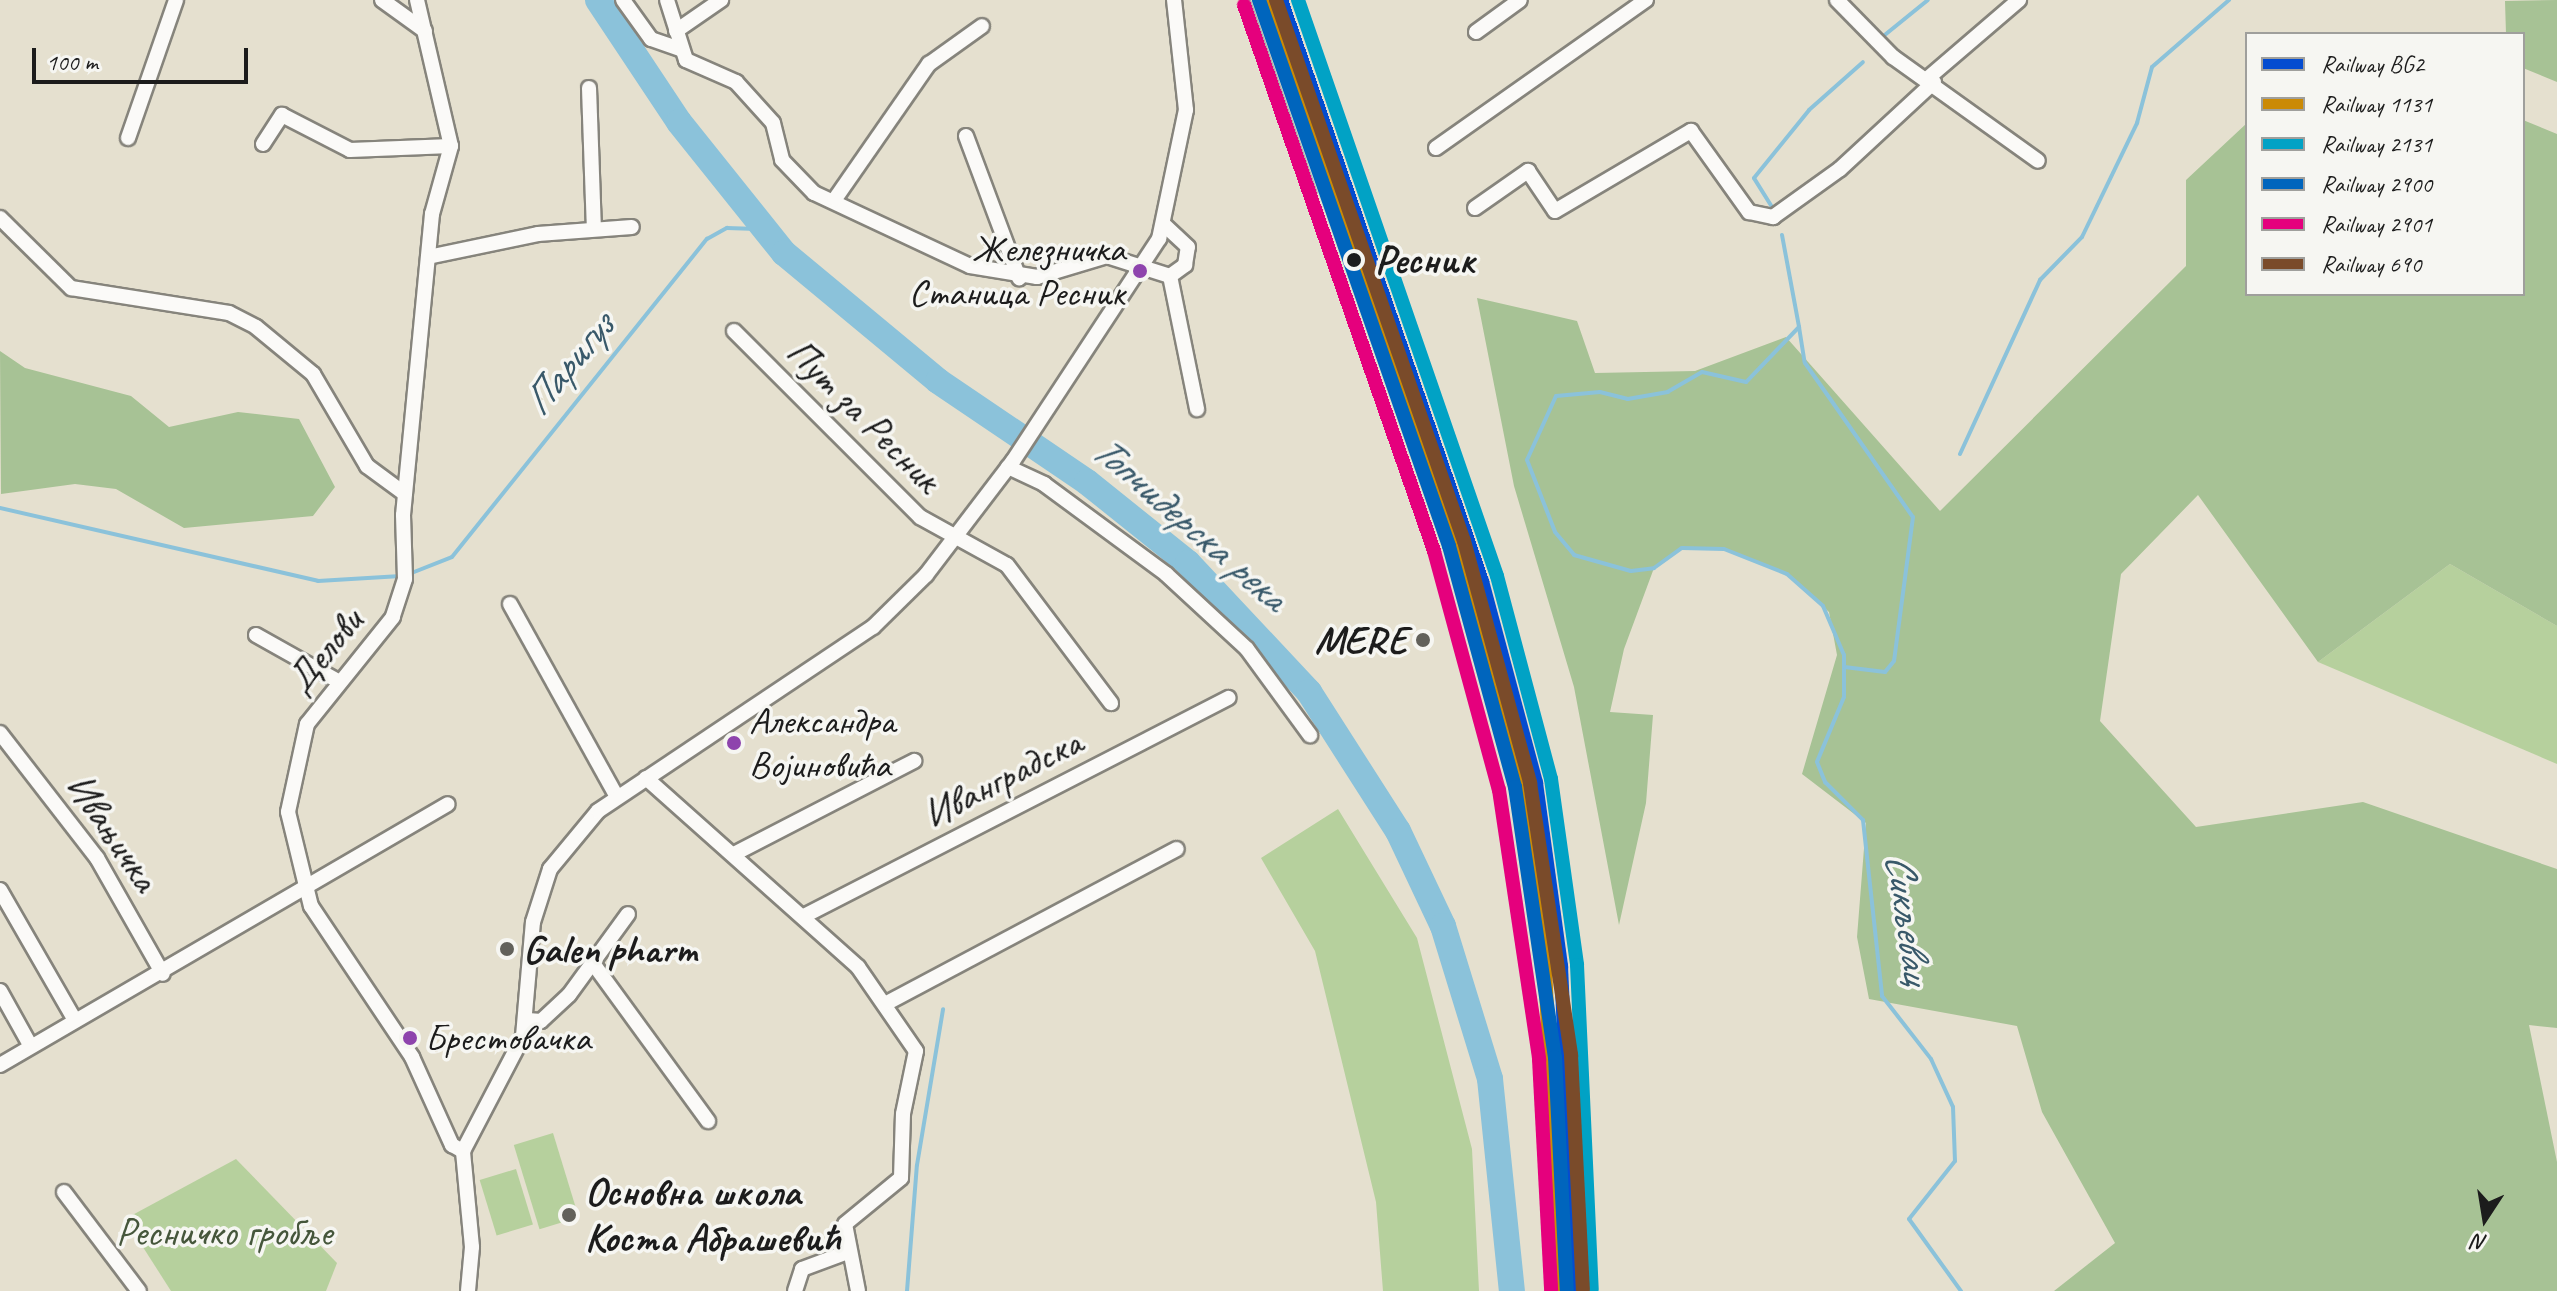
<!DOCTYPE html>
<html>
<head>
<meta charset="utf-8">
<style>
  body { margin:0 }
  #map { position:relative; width:2557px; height:1291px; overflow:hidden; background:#e5e0cf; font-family:Caveat,sans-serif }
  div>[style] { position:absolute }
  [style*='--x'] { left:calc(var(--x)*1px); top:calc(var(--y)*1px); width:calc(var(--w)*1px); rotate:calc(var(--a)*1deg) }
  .green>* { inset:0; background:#b6d09d; transform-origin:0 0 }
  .forest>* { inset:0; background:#a7c295 }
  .stream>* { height:4px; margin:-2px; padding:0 2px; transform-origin:2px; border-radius:2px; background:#8bc2da }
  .river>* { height:26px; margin:-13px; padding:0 13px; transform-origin:13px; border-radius:13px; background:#8bc2da }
  .roads { filter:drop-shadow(2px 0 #86847c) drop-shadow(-2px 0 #86847c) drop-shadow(0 2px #86847c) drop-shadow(0 -2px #86847c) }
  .minor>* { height:14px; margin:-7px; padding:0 7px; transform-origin:7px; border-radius:7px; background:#fbfaf8 }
  .rail>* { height:4px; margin:-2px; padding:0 2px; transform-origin:2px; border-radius:2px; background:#aeadaa }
  .rail-1>* { height:14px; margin:-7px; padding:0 7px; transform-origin:7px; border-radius:7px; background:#044cd0 }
  .rail-2>* { height:14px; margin:-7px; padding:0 7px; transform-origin:7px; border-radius:7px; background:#cb8a06 }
  .rail-3>* { height:14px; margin:-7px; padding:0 7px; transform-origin:7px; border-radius:7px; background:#01a2c5 }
  .rail-4>* { height:14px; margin:-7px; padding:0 7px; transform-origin:7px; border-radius:7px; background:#0065bd }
  .rail-5>* { height:14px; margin:-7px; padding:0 7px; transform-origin:7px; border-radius:7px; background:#e5007d }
  .rail-6>* { height:14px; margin:-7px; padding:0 7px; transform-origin:7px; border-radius:7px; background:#7a4b2a }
  .dots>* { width:22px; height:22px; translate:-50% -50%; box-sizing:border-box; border:4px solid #f6f6f2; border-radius:50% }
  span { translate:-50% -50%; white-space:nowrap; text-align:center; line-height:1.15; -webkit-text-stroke:7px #f6f6f2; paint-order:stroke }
  .bus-label { font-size:38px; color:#1c1c1c }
  .right { translate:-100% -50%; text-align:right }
  .left { translate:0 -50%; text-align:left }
  .stop-label { font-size:40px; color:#1c1c1c; font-weight:700 }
  .street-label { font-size:40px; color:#1c1c1c }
  .poi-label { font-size:40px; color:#1c1c1c; font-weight:700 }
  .park-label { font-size:40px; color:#45563b }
  .water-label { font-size:42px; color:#39596a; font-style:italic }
  .legend { position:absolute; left:2245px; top:32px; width:280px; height:264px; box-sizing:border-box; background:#f6f6f2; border:2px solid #9f9f9c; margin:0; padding:10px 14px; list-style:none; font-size:24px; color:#1c1c1c }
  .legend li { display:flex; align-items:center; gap:16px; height:40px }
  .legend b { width:40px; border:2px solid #9f9f9c }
  .north { position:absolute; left:2445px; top:1179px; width:80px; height:80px; -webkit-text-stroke:6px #f6f6f2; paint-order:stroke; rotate:192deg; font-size:22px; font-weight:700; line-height:32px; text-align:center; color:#1c1c1c }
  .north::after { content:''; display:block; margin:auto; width:28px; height:36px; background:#1c1c1c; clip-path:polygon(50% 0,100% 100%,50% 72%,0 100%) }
  .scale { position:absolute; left:32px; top:48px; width:216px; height:36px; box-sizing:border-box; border:4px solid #1c1c1c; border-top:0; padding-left:10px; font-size:24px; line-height:28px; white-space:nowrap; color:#1c1c1c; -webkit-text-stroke:6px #f6f6f2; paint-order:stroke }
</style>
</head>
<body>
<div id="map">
  <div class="green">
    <i style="clip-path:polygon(2450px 564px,2557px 626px,2557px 764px,2318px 662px)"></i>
    <i style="clip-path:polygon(1338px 809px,1417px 938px,1472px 1149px,1479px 1291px,1383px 1291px,1376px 1202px,1315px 951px,1261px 858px)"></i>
    <i style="left:553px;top:1133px;width:88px;height:41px;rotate:73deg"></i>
    <i style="clip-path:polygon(236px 1159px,337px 1263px,326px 1291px,171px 1291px,125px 1219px)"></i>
    <i style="left:516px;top:1169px;width:58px;height:38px;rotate:73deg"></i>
  </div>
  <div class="forest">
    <i style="clip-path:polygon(2557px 0,2557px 82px,2523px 68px,2523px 34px,2506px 34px,2505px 1px)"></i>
    <i style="clip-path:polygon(2523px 120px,2557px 134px,2557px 626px,2450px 564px,2318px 662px,2198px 495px,2121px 574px,2100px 721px,2196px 827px,2363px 802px,2557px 869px,2557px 1028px,2529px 1025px,2557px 1162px,2557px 1291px,2054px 1291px,2115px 1243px,2042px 1112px,2017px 1026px,1869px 999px,1857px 937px,1866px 823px,1802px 774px,1837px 655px,1829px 612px,1787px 574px,1724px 549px,1682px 548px,1654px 568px,1624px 649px,1610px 712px,1653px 715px,1646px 803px,1619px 925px,1574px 687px,1514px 486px,1477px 298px,1577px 321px,1595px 373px,1695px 371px,1786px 337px,1940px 511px,2186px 266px,2186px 180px,2247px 123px,2247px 294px,2523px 294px)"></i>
    <i style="clip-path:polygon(0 351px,25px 368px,131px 396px,169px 427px,238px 412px,299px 419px,335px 487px,313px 516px,184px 528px,116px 489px,75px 484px,1px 494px)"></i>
  </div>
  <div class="stream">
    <i style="--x:1881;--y:38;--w:60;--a:-39"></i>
    <i style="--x:1772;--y:207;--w:34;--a:-122"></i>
    <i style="--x:1754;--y:178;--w:87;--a:-51"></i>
    <i style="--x:1809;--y:110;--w:72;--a:-41.6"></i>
    <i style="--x:1782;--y:235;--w:94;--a:79.5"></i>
    <i style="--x:1799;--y:327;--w:76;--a:133.9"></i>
    <i style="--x:1746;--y:382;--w:45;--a:-167.2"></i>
    <i style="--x:1702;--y:372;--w:39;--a:150"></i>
    <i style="--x:1668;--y:392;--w:41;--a:170.1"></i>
    <i style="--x:1628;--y:399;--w:29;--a:-166"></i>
    <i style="--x:1600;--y:392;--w:44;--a:174.8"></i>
    <i style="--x:1556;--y:396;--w:70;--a:114.4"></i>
    <i style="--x:1527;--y:460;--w:77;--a:68.7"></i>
    <i style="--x:1555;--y:532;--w:30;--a:50"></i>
    <i style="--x:1574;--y:555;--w:59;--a:15.7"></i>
    <i style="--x:1631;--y:571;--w:23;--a:-7"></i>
    <i style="--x:1654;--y:568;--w:34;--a:-36"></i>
    <i style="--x:1682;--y:548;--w:42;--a:1.4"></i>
    <i style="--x:1724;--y:549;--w:68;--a:21.6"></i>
    <i style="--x:1787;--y:574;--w:48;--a:41.6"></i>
    <i style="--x:1823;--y:606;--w:53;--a:66.8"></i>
    <i style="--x:1844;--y:655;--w:42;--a:90"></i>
    <i style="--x:1844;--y:697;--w:70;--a:112.6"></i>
    <i style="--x:1817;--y:762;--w:22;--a:68"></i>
    <i style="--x:1825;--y:782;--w:54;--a:45"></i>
    <i style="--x:1863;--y:820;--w:177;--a:83.8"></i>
    <i style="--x:1882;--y:996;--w:80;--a:52.1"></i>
    <i style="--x:1931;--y:1059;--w:53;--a:65.4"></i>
    <i style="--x:1953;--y:1107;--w:54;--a:87.9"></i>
    <i style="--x:1955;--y:1161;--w:74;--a:128.4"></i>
    <i style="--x:1909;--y:1219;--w:89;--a:54.2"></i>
    <i style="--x:1799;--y:327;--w:36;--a:81"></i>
    <i style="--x:1805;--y:363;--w:188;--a:55"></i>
    <i style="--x:1913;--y:517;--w:145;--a:97.5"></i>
    <i style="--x:1894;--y:661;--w:14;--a:129"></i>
    <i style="--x:1885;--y:672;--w:41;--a:-173"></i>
    <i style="--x:1960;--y:454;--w:192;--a:-65.3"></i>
    <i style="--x:2040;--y:280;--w:60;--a:-45.7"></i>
    <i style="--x:2082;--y:237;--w:127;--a:-64.2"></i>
    <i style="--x:2137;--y:123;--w:58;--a:-75"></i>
    <i style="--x:2152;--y:67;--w:102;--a:-41"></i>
    <i style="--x:0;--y:508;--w:326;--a:12.9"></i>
    <i style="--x:318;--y:581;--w:83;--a:-3.4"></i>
    <i style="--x:409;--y:574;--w:46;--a:-21.6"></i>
    <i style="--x:452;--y:557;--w:408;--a:-51.3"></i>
    <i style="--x:707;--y:239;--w:23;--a:-29"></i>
    <i style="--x:727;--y:228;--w:38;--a:2"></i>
    <i style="--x:907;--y:1291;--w:126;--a:-85.5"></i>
    <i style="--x:917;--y:1165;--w:158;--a:-80.5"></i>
  </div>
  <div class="river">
    <i style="--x:598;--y:0;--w:146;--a:56.4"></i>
    <i style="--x:679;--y:122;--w:168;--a:51.3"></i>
    <i style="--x:784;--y:253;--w:200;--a:39.7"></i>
    <i style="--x:938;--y:381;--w:180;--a:34.1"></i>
    <i style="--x:1087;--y:482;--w:129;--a:38.7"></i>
    <i style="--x:1188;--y:563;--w:177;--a:46.8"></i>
    <i style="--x:1309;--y:692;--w:165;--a:57.4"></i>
    <i style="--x:1398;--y:831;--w:105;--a:64.7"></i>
    <i style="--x:1443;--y:926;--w:160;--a:72.9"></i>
    <i style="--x:1490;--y:1079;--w:213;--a:84.1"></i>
  </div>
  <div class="roads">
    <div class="minor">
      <i style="--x:382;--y:0;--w:53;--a:35.8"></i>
      <i style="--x:417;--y:0;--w:150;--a:76.9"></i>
      <i style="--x:451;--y:146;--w:71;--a:105.6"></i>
      <i style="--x:432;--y:214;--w:302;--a:95.5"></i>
      <i style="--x:403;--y:515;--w:64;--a:88.2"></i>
      <i style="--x:405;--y:579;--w:40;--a:108"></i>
      <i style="--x:393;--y:617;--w:137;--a:128.8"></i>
      <i style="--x:307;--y:724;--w:90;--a:102.2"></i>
      <i style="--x:288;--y:812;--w:97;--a:76.3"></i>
      <i style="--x:311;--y:906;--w:182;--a:56.2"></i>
      <i style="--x:412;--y:1057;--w:97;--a:65.6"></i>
      <i style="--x:452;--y:1145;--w:13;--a:29"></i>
      <i style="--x:623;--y:0;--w:48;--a:54.3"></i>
      <i style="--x:651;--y:39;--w:31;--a:19"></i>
      <i style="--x:667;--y:0;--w:63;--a:72.4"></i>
      <i style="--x:686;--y:60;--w:55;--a:23.7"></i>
      <i style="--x:736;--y:82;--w:55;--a:47.9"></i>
      <i style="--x:773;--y:123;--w:38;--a:76"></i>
      <i style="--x:782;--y:160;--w:46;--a:45.9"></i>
      <i style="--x:814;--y:193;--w:172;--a:25.1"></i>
      <i style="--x:970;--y:266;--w:68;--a:9.3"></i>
      <i style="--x:1037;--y:277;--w:73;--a:-16.7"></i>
      <i style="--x:1107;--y:256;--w:66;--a:17.6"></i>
      <i style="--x:1170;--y:276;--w:19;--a:-36"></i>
      <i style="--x:1185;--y:265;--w:18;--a:-81"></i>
      <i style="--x:1188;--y:247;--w:34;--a:-137"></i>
      <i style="--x:1837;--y:0;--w:80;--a:45.5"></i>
      <i style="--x:1893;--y:57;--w:178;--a:35.6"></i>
      <i style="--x:676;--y:31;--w:55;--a:-34.6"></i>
      <i style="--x:1476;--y:32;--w:54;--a:-36"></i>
      <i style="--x:1928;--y:78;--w:120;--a:-40.6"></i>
      <i style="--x:589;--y:88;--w:141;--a:88"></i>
      <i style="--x:966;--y:136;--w:152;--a:69.5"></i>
      <i style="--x:128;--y:138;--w:146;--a:-70.8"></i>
      <i style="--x:263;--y:144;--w:35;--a:-57"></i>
      <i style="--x:282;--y:115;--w:76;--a:27.2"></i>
      <i style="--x:350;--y:150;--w:101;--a:-2.3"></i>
      <i style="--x:1436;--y:148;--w:257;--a:-35.2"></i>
      <i style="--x:835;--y:199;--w:165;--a:-55.2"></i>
      <i style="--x:929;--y:64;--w:65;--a:-35.6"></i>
      <i style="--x:1475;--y:208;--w:65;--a:-34.9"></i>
      <i style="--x:1528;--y:171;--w:48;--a:56"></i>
      <i style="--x:1555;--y:211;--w:158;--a:-30.5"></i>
      <i style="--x:1691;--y:131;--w:100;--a:54.4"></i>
      <i style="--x:1749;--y:212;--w:25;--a:12"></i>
      <i style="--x:1773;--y:217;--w:82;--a:-35.6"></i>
      <i style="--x:1840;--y:169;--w:128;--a:-42.8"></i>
      <i style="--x:0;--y:218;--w:100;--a:44.6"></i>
      <i style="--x:71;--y:288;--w:160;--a:9"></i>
      <i style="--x:229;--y:313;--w:30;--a:27"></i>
      <i style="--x:256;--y:327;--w:74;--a:39.5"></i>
      <i style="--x:313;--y:374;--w:107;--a:59.6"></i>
      <i style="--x:367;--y:466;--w:47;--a:36.4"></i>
      <i style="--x:428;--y:257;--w:112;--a:-11.8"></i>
      <i style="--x:538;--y:234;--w:94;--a:-4.3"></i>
      <i style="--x:1170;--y:276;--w:136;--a:78.5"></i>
      <i style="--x:734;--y:331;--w:263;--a:45"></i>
      <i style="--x:920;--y:517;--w:99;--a:28.9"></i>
      <i style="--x:1007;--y:565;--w:173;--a:53"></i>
      <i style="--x:1008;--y:467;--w:40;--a:25"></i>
      <i style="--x:1044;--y:484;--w:152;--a:36.4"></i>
      <i style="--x:1166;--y:574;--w:110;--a:42.8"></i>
      <i style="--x:1247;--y:649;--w:107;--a:53.8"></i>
      <i style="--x:510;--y:604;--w:221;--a:61"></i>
      <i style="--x:256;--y:635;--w:94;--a:29.3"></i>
      <i style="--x:0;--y:733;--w:158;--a:52.2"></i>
      <i style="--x:97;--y:858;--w:133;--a:60.4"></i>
      <i style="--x:646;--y:778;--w:284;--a:41.7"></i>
      <i style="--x:858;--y:967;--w:102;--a:55.4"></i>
      <i style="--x:916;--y:1051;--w:64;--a:101.7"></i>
      <i style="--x:903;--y:1114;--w:64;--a:91.8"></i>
      <i style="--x:901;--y:1178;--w:72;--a:140.6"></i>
      <i style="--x:845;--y:1224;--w:68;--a:79"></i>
      <i style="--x:734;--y:854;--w:203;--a:-27.3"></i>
      <i style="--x:0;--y:890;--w:146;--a:60.1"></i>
      <i style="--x:806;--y:915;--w:475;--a:-27.2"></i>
      <i style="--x:595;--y:966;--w:192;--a:53.9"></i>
      <i style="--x:0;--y:991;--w:62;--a:60.9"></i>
      <i style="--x:887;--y:1003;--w:328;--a:-28"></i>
      <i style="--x:528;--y:1020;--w:13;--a:4"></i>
      <i style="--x:541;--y:1021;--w:38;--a:-43"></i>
      <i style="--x:569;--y:995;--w:100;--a:-53.9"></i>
      <i style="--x:0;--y:1065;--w:518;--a:-30.22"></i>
      <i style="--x:64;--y:1192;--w:124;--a:52.9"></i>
      <i style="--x:468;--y:1291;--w:44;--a:-84.8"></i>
      <i style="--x:472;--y:1247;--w:96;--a:-95.4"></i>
      <i style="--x:463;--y:1151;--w:130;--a:-62.4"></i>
      <i style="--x:523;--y:1036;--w:114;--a:-85"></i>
      <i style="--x:533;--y:922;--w:56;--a:-72.2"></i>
      <i style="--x:550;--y:869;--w:75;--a:-50.4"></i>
      <i style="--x:598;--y:811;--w:331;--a:-33.8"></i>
      <i style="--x:873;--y:627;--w:74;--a:-44.5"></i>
      <i style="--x:926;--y:575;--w:143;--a:-52.7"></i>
      <i style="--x:1013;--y:461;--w:266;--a:-56.7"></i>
      <i style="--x:1159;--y:239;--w:132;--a:-78.2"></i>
      <i style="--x:1186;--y:110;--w:111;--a:-96.2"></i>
      <i style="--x:795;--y:1291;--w:23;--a:-72"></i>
      <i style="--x:802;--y:1269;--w:46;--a:-20.4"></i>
    </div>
  </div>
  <div class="rail">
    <i style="--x:1249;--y:0;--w:204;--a:70.9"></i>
  </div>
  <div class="rail-1">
    <i style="--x:1281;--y:0;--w:615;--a:70.92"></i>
    <i style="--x:1482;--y:581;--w:209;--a:75"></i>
    <i style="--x:1536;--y:783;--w:185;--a:82.2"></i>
    <i style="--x:1561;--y:966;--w:325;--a:87.4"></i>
  </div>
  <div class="rail-2">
    <i style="--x:1266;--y:5;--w:615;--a:70.92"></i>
    <i style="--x:1467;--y:586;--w:207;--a:75.2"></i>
    <i style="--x:1520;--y:786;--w:183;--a:82.1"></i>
    <i style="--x:1545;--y:967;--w:324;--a:87.3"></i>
  </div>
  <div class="rail-3">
    <i style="--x:1298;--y:0;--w:609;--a:70.94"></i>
    <i style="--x:1497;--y:576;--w:210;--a:75.1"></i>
    <i style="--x:1551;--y:779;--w:188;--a:82"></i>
    <i style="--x:1577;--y:965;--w:325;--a:87.4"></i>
  </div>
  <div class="rail-4">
    <i style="--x:1259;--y:0;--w:578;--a:70.81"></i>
    <i style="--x:1449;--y:546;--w:250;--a:74.7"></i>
    <i style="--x:1515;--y:787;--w:273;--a:81.6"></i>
    <i style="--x:1555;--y:1057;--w:234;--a:87.1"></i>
  </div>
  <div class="rail-5">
    <i style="--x:1244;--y:5;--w:578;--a:70.81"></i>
    <i style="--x:1434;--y:551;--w:248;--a:74.8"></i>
    <i style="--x:1499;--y:790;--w:272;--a:81.5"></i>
    <i style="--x:1539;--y:1059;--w:232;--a:87"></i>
  </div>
  <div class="rail-6">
    <i style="--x:1276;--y:0;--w:573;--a:70.84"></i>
    <i style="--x:1464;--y:541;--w:251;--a:74.7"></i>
    <i style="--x:1530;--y:783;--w:275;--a:81.4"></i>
    <i style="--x:1571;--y:1055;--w:235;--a:87.1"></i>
  </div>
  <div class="dots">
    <i style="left:1354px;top:260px;background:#1c1c1c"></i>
    <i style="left:1140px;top:271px;background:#8e44ad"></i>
    <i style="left:1423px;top:640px;background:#62615b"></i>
    <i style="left:734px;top:743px;background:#8e44ad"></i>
    <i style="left:507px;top:949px;background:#62615b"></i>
    <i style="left:410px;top:1038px;background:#8e44ad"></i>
    <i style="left:569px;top:1215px;background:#62615b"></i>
  </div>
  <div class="bus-label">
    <span class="right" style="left:1125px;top:271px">Железничка<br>Станица Ресник</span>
    <span class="left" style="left:749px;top:743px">Александра<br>Војиновића</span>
    <span class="left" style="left:425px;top:1038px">Брестовачка</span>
  </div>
  <div class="stop-label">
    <span class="left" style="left:1375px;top:260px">Ресник</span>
  </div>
  <div class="street-label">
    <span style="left:864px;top:415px;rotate:45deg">Пут за Ресник</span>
    <span style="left:324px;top:651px;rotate:-51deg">Делови</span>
    <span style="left:1002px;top:778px;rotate:-27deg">Иванградска</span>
    <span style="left:113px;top:832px;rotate:56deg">Ивањичка</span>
  </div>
  <div class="poi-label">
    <span class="right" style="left:1407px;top:640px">MERE</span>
    <span class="left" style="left:523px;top:949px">Galen pharm</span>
    <span class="left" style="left:585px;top:1215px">Основна школа<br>Коста Абрашевић</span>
  </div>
  <div class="park-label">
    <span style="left:224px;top:1232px">Ресничко гробље</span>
  </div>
  <div class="water-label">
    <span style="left:568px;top:365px;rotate:-51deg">Паригуз</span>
    <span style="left:1189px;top:523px;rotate:41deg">Топчидерска река</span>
    <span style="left:1908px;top:918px;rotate:82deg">Сикљевац</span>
  </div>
  <ul class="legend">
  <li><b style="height:10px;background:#044cd0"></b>Railway BG2</li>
  <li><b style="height:10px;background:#cb8a06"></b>Railway 1131</li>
  <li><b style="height:10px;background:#01a2c5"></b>Railway 2131</li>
  <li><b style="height:10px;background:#0065bd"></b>Railway 2900</li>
  <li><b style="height:10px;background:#e5007d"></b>Railway 2901</li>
  <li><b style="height:10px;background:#7a4b2a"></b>Railway 690</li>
  </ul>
  <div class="north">N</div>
  <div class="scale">100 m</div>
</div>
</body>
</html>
